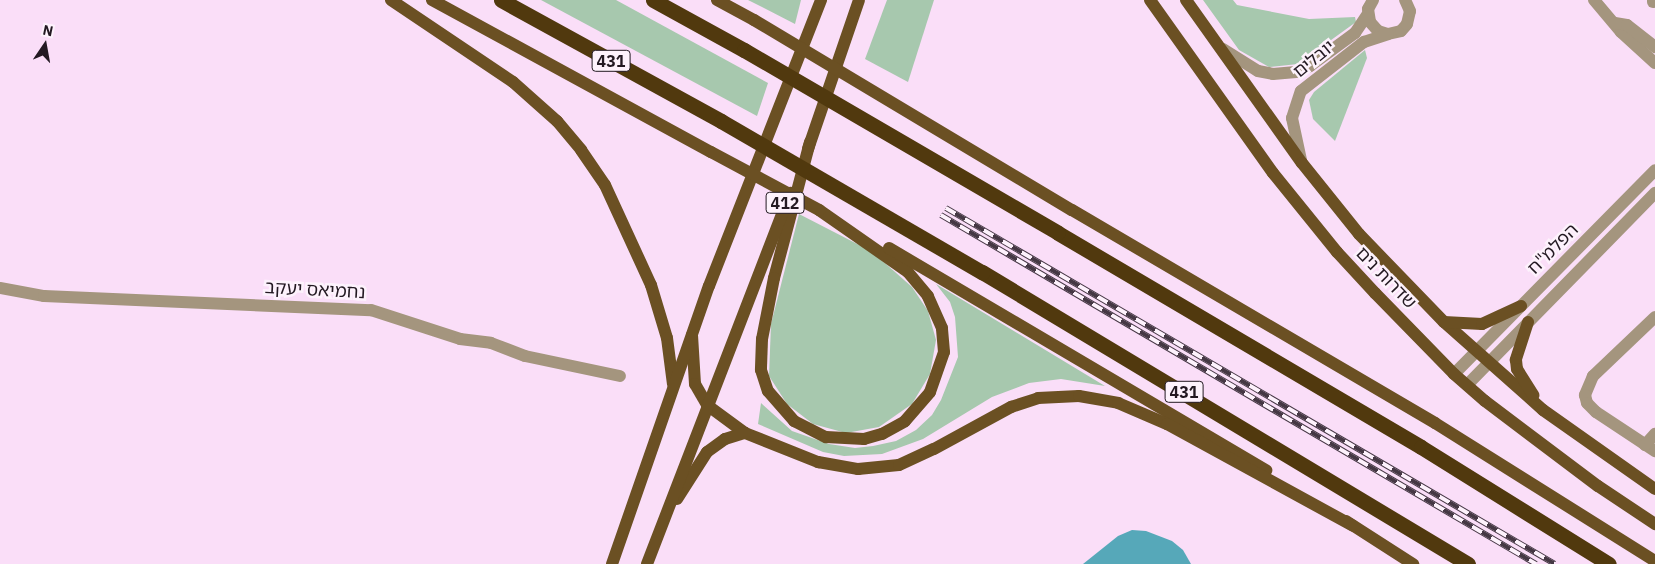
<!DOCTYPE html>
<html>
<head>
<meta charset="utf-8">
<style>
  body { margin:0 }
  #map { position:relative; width:1655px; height:564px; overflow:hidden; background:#fadef8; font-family:"IBM Plex Sans","Noto Sans Hebrew",sans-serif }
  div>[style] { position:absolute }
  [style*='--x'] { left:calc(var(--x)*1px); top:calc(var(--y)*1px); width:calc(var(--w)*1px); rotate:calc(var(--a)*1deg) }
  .green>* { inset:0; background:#a7c8ae }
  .water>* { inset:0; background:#56a8b9 }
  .minor>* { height:12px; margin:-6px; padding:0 6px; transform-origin:6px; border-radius:6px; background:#a4957e }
  .major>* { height:12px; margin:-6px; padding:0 6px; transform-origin:6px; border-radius:6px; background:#6b5023 }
  .highway>* { height:15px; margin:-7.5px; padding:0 7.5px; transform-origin:7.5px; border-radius:7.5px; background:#51390e }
  .rail>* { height:5.5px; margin-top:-2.75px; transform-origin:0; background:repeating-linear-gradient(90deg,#fdf2fc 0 11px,#453844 0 22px); box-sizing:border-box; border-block:1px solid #453844 }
  .major-bridge>* { height:12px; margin:-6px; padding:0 6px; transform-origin:6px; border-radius:6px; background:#6b5023 }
  .highway-bridge>* { height:15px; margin:-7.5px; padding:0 7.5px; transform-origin:7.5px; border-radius:7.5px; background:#51390e }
  span { translate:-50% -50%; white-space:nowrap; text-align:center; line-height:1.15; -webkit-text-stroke:5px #fdf2fc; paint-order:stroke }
  .shield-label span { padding:1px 4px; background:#fdf2fc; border:1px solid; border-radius:4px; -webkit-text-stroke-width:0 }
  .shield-label { font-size:16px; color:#231922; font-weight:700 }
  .street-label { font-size:18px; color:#231922 }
  .north { position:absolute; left:20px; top:20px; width:50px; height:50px; -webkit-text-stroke:4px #fdf2fc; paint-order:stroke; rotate:12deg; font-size:14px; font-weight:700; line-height:20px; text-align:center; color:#231922 }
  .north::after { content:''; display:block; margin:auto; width:18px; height:22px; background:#231922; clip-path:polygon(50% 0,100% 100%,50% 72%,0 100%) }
</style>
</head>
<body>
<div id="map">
  <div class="green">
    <i style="clip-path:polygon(541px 0,616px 0,768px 83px,757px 116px)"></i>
    <i style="clip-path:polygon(748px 0,801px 0,795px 24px,760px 6px)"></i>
    <i style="clip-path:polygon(887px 0,934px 0,908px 82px,865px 59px)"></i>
    <i style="clip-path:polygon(1203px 0,1233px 0,1237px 5px,1309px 19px,1355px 17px,1356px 22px,1298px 64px,1269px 67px,1239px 50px)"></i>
    <i style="clip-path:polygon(1365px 50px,1367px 58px,1335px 141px,1313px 119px,1309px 100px,1314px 92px)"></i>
    <i style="clip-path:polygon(799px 214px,867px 249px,886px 264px,912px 287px,928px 311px,936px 340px,930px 374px,912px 404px,879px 427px,846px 433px,813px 424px,787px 404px,769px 376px,771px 324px)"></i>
    <i style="clip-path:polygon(936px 284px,1105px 386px,1061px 379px,1029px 383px,992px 397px,923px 439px,882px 454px,844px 456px,823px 452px,758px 424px,761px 403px,792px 431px,829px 444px,855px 448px,873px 446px,896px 441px,916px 430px,932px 415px,941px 400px,958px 357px,955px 317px,950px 302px)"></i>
  </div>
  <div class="water">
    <i style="clip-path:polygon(1132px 530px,1146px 531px,1172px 541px,1183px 550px,1191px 564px,1083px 564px,1118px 536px)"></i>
  </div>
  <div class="minor">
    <i style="--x:1373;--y:0;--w:10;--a:119"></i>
    <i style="--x:1368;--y:9;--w:13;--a:81"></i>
    <i style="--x:1370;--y:22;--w:12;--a:48"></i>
    <i style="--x:1378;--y:31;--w:10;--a:17"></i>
    <i style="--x:1388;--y:34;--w:13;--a:-13"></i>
    <i style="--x:1401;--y:31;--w:9;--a:-49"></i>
    <i style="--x:1407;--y:24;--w:13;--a:-77"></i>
    <i style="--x:1410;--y:11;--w:12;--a:-114"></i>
    <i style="--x:1594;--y:0;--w:42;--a:49.8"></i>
    <i style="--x:1621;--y:32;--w:46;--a:42.4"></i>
    <i style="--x:1653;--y:2;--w:2;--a:-90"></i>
    <i style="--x:1615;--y:23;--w:12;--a:9"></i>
    <i style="--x:1627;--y:25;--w:36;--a:38"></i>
    <i style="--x:1223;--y:49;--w:41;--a:32.2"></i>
    <i style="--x:1258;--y:71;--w:15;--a:11"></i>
    <i style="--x:1273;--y:74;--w:23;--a:-5"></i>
    <i style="--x:1296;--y:72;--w:15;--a:-23"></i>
    <i style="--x:1310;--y:66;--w:56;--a:-36.3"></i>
    <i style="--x:1355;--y:33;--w:23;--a:-56"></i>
    <i style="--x:1301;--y:160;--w:43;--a:-102.1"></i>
    <i style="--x:1292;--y:118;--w:28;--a:-72"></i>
    <i style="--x:1301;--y:91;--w:80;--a:-37.9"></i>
    <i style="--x:1364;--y:42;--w:25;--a:-18"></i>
    <i style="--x:0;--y:288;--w:45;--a:10.3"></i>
    <i style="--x:44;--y:296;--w:327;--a:2.5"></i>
    <i style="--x:371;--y:310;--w:94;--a:18"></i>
    <i style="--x:460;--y:339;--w:31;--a:7"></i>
    <i style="--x:491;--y:343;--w:36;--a:21"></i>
    <i style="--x:525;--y:356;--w:97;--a:11.9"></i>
    <i style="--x:1655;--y:317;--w:86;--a:136.4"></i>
    <i style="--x:1593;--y:376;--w:21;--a:113"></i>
    <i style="--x:1585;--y:395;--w:8;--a:76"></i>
    <i style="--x:1587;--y:403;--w:13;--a:45"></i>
    <i style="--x:1596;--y:412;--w:71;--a:33.5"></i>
    <i style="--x:1454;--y:374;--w:286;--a:-45.4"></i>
    <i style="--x:1467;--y:385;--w:269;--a:-45.6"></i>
    <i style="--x:1645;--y:445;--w:15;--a:-48"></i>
  </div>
  <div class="major">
    <i style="--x:391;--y:0;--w:147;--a:33.9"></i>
    <i style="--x:513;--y:82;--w:59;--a:41.6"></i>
    <i style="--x:557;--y:121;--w:38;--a:50"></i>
    <i style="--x:581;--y:150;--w:42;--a:55.6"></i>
    <i style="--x:605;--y:185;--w:110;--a:65.3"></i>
    <i style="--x:651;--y:285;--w:55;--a:73.2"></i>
    <i style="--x:667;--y:338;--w:46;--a:82.6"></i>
    <i style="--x:432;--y:0;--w:318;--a:28.6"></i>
    <i style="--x:717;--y:0;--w:42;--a:28.4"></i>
    <i style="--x:1150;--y:0;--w:212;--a:54.6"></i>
    <i style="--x:1273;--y:173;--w:102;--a:51"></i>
    <i style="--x:1337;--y:252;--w:56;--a:47.2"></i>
    <i style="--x:1375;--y:293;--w:113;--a:45.7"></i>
    <i style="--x:1454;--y:374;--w:41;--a:41.1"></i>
    <i style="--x:1485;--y:401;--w:141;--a:37"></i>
    <i style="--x:1598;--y:486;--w:69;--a:33.7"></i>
    <i style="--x:1186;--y:0;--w:200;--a:54.6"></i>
    <i style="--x:1302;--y:163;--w:91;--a:51.2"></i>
    <i style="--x:1359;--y:234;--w:122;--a:46"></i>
    <i style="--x:1444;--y:322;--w:132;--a:41.6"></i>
    <i style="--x:1543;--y:410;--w:137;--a:35.2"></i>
    <i style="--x:810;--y:142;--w:141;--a:104.8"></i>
    <i style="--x:774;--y:278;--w:62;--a:101.1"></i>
    <i style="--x:762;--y:339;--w:31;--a:92"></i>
    <i style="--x:761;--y:370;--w:22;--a:72"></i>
    <i style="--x:768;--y:391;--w:40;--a:49"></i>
    <i style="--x:794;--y:421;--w:36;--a:27"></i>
    <i style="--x:826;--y:437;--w:38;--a:3"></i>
    <i style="--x:864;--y:439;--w:19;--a:-16"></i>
    <i style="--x:882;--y:434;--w:26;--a:-29"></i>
    <i style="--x:905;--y:421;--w:38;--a:-49"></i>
    <i style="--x:930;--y:392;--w:42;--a:-70.7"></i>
    <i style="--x:944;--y:352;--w:24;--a:-95"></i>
    <i style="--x:942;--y:328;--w:35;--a:-114"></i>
    <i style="--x:928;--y:296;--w:31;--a:-130"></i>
    <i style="--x:908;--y:272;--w:108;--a:-145.1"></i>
    <i style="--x:808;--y:149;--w:157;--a:-71.1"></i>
    <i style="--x:1072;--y:210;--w:421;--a:30.4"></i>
    <i style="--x:1435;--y:423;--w:260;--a:32.1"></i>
    <i style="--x:889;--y:248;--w:438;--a:30.5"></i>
    <i style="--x:1444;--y:322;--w:38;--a:3"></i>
    <i style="--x:1482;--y:324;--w:43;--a:-24.8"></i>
    <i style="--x:1528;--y:322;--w:40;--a:108"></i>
    <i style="--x:1516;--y:360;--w:9;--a:84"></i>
    <i style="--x:1517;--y:369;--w:31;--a:58"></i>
    <i style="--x:692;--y:335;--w:49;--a:86.5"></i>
    <i style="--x:695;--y:384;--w:24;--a:60"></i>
    <i style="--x:707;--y:405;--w:47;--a:36.4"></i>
    <i style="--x:745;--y:433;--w:79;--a:21.7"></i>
    <i style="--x:818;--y:462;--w:41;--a:9.9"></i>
    <i style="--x:858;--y:469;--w:41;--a:-5.6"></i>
    <i style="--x:899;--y:465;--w:38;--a:-25"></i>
    <i style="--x:934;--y:449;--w:88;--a:-28.6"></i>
    <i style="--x:1011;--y:407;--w:28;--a:-18"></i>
    <i style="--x:1038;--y:398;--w:41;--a:-2.8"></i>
    <i style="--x:1079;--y:396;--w:40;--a:10"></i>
    <i style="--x:1118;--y:403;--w:53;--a:23.2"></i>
    <i style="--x:1167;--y:424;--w:212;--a:28.7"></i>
    <i style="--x:677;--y:499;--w:56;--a:-57.4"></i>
    <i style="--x:707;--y:452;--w:22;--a:-36"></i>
    <i style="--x:725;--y:439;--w:21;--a:-17"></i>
    <i style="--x:1346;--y:521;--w:80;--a:32.7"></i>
    <i style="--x:612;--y:564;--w:294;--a:-70.8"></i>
    <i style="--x:709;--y:286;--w:307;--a:-68.6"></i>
    <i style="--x:647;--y:564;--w:398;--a:-68.9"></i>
  </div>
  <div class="highway">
    <i style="--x:501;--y:0;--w:251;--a:28.8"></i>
    <i style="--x:653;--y:0;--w:104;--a:28.8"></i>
    <i style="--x:1058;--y:233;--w:421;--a:30.5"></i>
    <i style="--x:1421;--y:447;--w:221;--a:31.9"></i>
    <i style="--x:982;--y:272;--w:567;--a:31"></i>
  </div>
  <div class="rail">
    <i style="--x:946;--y:208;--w:705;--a:30.31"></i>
    <i style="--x:941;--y:215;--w:690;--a:30.39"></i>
  </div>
  <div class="major-bridge">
    <i style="--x:754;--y:20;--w:370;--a:30.9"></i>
    <i style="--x:711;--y:152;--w:123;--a:28.2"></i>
  </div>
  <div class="highway-bridge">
    <i style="--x:744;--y:50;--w:363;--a:30.2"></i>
    <i style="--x:721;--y:121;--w:302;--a:30.1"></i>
  </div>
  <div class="shield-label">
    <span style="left:611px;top:61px">431</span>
    <span style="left:785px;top:203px">412</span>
    <span style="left:1184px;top:392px">431</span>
  </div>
  <div class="street-label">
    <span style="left:1314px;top:59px;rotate:-39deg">יובלים</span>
    <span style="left:1553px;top:249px;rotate:-45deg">הפלמ"ח</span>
    <span style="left:1386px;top:278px;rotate:46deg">שדרות נים</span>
    <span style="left:315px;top:290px;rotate:3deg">נחמיאס יעקב</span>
  </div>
  <div class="north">N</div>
</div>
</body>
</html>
